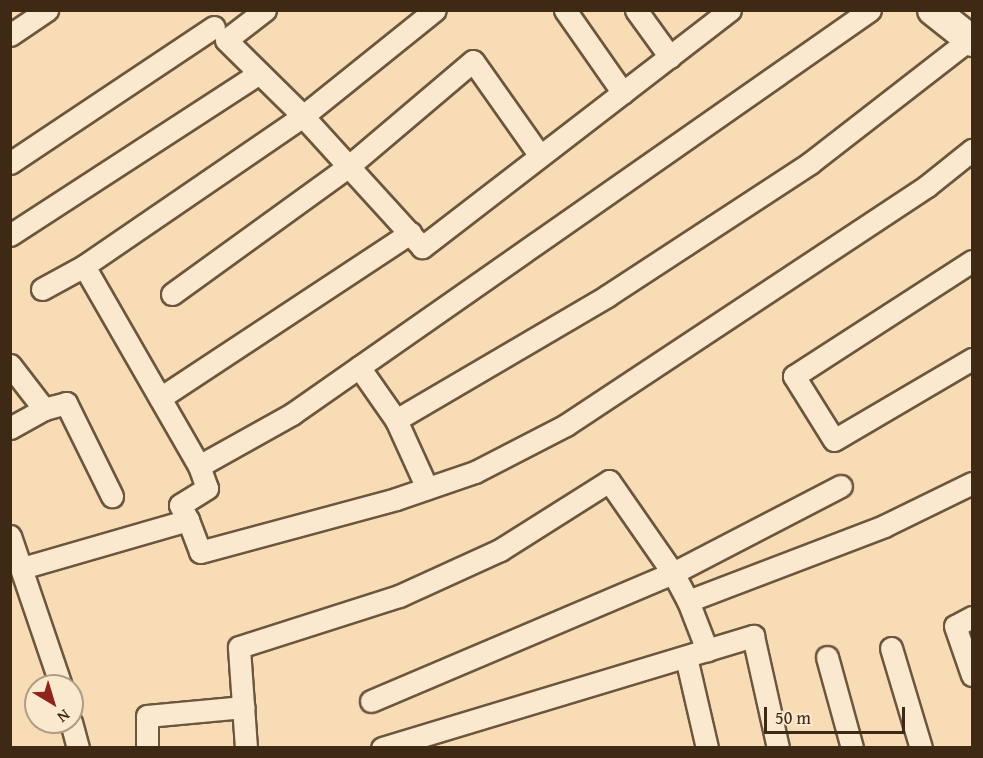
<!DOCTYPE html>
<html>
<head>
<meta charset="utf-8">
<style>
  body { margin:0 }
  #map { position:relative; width:983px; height:758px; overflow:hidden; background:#f7dcb5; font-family:"Gentium Book Plus",serif }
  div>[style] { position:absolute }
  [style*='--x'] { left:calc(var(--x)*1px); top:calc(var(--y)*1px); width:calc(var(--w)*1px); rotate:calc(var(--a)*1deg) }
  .roads { filter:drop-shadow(2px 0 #6c563d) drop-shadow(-2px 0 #6c563d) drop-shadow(0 2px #6c563d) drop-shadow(0 -2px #6c563d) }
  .street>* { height:21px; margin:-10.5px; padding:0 10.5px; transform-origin:10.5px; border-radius:10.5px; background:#fae8cf }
  .secondary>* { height:30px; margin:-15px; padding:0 15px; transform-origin:15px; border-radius:15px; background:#fae8cf }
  span { translate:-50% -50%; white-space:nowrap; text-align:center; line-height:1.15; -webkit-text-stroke:6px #fae8cf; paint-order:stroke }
  .frame { position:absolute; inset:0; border:12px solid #3e2915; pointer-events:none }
  .north { position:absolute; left:24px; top:674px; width:60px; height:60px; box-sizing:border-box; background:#fae8cf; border:2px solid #af9c85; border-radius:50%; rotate:142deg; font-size:16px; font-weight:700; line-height:24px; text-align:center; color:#3e2915 }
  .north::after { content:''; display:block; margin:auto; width:21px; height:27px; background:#8f2418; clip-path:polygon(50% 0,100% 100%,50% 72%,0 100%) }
  .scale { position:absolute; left:764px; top:707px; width:141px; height:27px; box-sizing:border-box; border:3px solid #3e2915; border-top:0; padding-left:8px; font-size:18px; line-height:21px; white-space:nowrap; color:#3e2915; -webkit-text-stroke:4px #fae8cf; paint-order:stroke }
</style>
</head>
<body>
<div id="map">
  <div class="roads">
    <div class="street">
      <i style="--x:265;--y:10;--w:49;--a:142.4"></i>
      <i style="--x:226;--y:40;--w:108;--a:44.6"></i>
      <i style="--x:303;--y:116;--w:169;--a:-38.8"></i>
      <i style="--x:565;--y:10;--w:101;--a:55.1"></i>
      <i style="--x:636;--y:10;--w:58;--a:54.1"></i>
      <i style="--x:730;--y:10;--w:389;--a:142.4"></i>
      <i style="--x:422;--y:247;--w:177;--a:-132.3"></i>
      <i style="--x:303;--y:116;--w:265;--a:145.6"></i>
      <i style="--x:84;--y:266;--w:231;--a:60.1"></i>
      <i style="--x:199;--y:466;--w:107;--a:-29.2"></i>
      <i style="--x:292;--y:414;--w:705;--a:-34.95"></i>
      <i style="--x:10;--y:35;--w:45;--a:-34"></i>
      <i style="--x:10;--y:163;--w:245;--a:-33.7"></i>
      <i style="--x:10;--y:235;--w:297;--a:-33"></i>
      <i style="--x:972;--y:261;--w:212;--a:147.1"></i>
      <i style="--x:794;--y:376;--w:75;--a:58"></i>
      <i style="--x:834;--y:440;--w:160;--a:-30.4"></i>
      <i style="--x:42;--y:289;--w:48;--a:-28.7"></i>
      <i style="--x:172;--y:294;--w:218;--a:-35.9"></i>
      <i style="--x:349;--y:166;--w:162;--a:-40.3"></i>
      <i style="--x:473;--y:61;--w:116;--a:54.8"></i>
      <i style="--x:10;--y:365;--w:56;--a:52.3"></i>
      <i style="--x:359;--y:367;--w:65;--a:55.1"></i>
      <i style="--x:160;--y:398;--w:300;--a:-33.4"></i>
      <i style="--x:10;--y:428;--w:39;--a:-29"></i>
      <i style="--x:44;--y:409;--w:23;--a:-15"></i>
      <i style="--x:66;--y:403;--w:104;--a:63.7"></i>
      <i style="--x:427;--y:488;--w:75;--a:-114.5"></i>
      <i style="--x:396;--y:420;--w:245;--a:-30.4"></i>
      <i style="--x:607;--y:296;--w:243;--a:-33.2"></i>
      <i style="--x:810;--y:163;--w:202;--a:-37.8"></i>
      <i style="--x:188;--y:520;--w:17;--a:-118"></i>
      <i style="--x:180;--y:505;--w:32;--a:-32"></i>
      <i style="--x:207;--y:488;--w:23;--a:-110"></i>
      <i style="--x:10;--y:536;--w:158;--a:71.2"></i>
      <i style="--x:22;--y:568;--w:173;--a:-16.1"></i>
      <i style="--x:188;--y:520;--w:34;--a:69"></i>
      <i style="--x:200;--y:552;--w:203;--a:-15.1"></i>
      <i style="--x:396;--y:499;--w:83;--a:-18.9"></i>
      <i style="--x:475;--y:472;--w:102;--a:-27.3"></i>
      <i style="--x:566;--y:425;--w:433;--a:-33.5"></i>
      <i style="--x:927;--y:186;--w:58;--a:-38.7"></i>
      <i style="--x:688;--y:601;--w:210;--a:-20.9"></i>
      <i style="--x:884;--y:526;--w:98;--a:-26"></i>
      <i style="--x:972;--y:617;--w:19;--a:152"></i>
      <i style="--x:955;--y:626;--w:52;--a:70.9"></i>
      <i style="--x:891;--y:648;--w:104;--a:73.3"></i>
      <i style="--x:686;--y:657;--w:93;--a:77"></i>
      <i style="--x:827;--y:657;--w:94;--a:74.6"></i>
      <i style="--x:371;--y:701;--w:328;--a:-23"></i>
      <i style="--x:673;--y:573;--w:189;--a:-27.4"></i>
      <i style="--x:71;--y:722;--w:27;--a:75"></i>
      <i style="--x:147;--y:748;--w:32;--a:-90"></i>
      <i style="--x:147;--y:716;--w:97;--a:-5.3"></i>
      <i style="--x:246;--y:748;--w:101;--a:-94"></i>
      <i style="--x:239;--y:647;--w:168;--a:-17.7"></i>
      <i style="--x:399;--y:596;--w:111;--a:-24.5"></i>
      <i style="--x:500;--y:550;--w:129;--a:-32.3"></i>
      <i style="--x:609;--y:481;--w:112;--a:55.2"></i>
      <i style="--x:673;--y:573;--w:32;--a:62"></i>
      <i style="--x:688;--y:601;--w:53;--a:68.8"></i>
      <i style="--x:382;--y:748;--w:388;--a:-16.8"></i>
      <i style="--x:753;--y:636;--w:115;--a:77.4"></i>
    </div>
    <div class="secondary">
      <i style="--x:933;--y:10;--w:50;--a:38.5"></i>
    </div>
  </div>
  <div class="frame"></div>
  <div class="north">N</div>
  <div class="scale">50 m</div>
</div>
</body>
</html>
